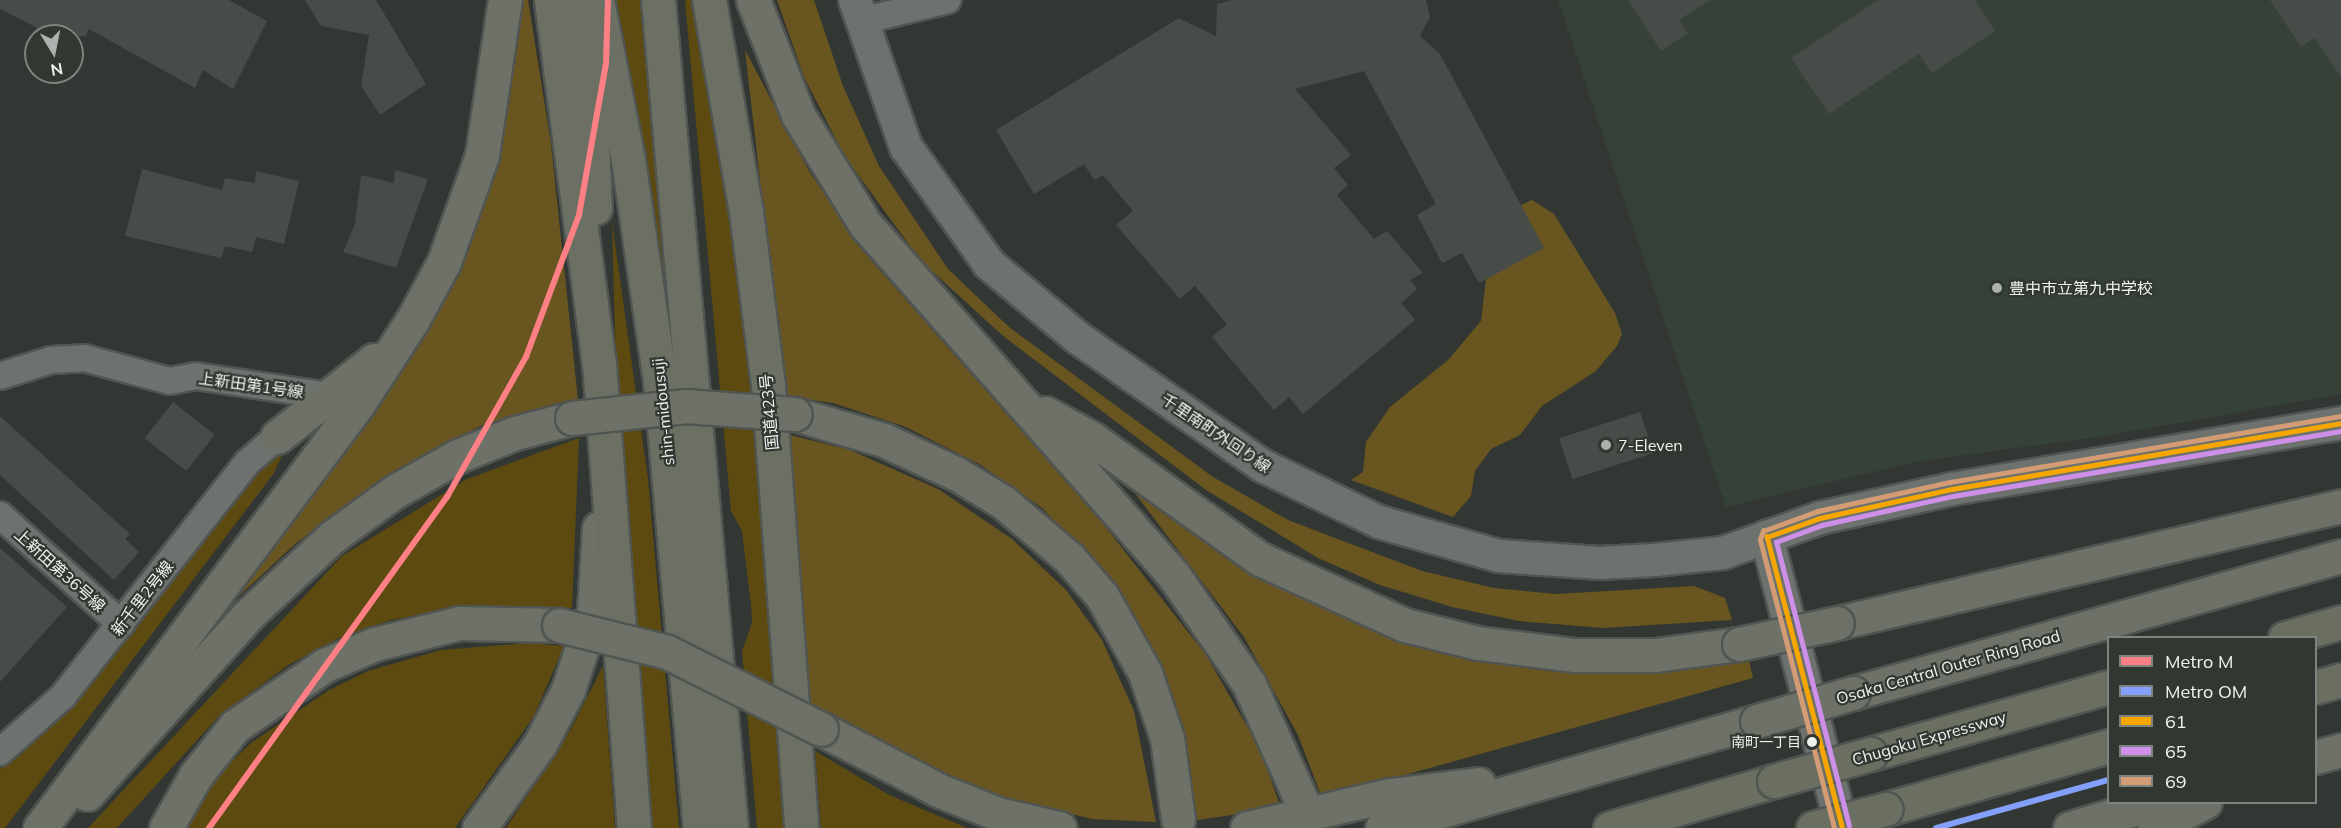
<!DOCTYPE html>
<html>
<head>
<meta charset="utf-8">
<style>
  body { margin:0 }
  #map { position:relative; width:2341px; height:828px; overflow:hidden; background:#323733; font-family:Mulish,"Noto Sans JP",sans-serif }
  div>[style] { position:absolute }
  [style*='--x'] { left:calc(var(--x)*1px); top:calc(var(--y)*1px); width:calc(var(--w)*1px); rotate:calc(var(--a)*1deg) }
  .built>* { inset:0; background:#364138 }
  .green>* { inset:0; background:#5c4a10 }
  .forest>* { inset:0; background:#685520 }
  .building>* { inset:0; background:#474c49; transform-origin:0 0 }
  .roads { filter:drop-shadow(2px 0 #515552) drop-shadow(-2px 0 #515552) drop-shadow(0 2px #515552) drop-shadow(0 -2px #515552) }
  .minor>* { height:26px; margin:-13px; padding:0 13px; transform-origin:13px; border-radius:13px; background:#6e726f }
  .tertiary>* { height:32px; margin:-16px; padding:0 16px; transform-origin:16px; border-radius:16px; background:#6e726f }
  .primary>* { height:33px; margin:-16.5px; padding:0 16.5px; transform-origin:16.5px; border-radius:16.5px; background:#6d7167 }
  .trunk>* { height:33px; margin:-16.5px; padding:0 16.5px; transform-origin:16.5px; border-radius:16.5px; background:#6c7064 }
  .motorway>* { height:33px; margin:-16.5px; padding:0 16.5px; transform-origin:16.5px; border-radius:16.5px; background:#6b6f62 }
  .bridges { filter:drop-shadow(2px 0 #515552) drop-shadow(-2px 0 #515552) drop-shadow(0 2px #515552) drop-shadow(0 -2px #515552) }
  .primary-bridge>* { height:33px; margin:-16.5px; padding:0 16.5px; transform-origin:16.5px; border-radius:16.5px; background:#6d7167 }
  .motorway-bridge>* { height:33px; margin:-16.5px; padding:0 16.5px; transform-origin:16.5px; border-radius:16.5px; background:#6b6f62 }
  .bus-1>* { height:4.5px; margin:-2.25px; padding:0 2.25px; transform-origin:2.25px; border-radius:2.25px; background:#f7a600 }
  .bus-2>* { height:4.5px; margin:-2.25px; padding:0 2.25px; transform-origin:2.25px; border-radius:2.25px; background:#ce8fe9 }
  .bus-3>* { height:4.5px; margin:-2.25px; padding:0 2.25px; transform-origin:2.25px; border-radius:2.25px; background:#d39c74 }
  .metro-1>* { height:6px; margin:-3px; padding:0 3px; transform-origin:3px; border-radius:3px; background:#ff8084 }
  .metro-2>* { height:6px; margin:-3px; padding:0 3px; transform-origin:3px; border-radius:3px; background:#83a0fc }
  .dots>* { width:16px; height:16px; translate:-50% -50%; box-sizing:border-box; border:3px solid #313832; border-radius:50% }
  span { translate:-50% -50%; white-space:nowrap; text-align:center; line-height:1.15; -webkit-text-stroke:4.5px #313832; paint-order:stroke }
  .bus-label { font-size:14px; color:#eff3ef }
  .right { translate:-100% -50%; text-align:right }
  .poi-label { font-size:16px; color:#eff3ef }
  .left { translate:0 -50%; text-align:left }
  .street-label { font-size:16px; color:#eff3ef }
  .legend { position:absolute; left:2107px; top:636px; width:210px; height:168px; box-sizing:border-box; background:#313832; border:2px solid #7d837e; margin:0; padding:8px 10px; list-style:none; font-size:18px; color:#eff3ef }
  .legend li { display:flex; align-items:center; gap:12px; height:30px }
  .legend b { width:30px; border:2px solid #7d837e }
  .north { position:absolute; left:24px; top:24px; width:60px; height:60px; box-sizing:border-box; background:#313832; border:2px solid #7d837e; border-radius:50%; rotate:170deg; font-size:16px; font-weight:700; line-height:24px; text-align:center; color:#eff3ef }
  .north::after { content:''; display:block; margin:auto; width:21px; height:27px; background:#adb1ad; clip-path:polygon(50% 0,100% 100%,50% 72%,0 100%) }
</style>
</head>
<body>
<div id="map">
  <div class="built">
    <i style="clip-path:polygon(1558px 0,2341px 0,2341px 394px,2111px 435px,1915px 462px,1726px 507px)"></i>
  </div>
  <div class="green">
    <i style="clip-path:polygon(606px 0,649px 0,708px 647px)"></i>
    <i style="clip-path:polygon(685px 0,701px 0,712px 58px,749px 365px,788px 828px,757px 828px,742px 651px,752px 623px,751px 605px,742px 531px,731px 511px)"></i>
    <i style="clip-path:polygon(612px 222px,648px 479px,679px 828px,648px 828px,619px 486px)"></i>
    <i style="clip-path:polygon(579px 438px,572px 608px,472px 605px,391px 620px,339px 638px,290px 664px,220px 715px,117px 828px,88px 828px,342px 556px,467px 479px)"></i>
    <i style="clip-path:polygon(286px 446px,274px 473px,5px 828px,0 828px,0 768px,73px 707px,262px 466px)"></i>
    <i style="clip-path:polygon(530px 643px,564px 646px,534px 716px,455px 828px,181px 828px,216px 777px,251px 743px,329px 690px,368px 671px,441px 650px)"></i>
    <i style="clip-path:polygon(603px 666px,615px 828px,506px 828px,571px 729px)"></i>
    <i style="clip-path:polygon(815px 751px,889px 795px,967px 828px,821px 828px)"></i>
  </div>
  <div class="forest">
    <i style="clip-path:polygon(516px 0,528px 0,551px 144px,578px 400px,480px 426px,387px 475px,295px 544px,221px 613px,497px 152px,513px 66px)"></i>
    <i style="clip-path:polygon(777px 0,814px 0,843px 86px,879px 166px,948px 269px,1009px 327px,1213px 477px,1288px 520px,1422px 571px,1494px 588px,1556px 594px,1694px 586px,1725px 598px,1732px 620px,1603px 628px,1519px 621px,1452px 607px,1380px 585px,1318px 558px,1206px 490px,1002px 335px,921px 261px,845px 157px,804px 77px)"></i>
    <i style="clip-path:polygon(745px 50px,809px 171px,862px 250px,1100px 520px,1206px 655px,1259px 747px,1281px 808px,1197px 820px,1185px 734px,1151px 644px,1120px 591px,1042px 508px,981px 465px,906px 427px,833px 403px,785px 396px)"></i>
    <i style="clip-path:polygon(1532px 200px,1554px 214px,1615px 313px,1622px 334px,1617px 346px,1596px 371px,1542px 406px,1520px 435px,1491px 449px,1475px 471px,1471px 496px,1453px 517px,1351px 480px,1363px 472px,1366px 442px,1390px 407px,1448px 360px,1481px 321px,1486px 279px,1541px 246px,1521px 205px)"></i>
    <i style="clip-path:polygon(786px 434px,850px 450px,938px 489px,1012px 539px,1066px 590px,1102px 640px,1134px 711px,1156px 822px,1092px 819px,1001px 797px,926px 765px,810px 703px)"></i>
    <i style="clip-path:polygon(1128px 484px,1402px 635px,1747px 652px,1753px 678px,1322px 798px,1298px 735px,1244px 637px)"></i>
  </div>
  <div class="building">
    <i style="clip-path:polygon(0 0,229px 0,267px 21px,233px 89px,203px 70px,195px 88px,89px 29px,86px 36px,53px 36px,0 9px)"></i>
    <i style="clip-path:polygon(305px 0,376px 0,426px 84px,380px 115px,361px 86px,369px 35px,321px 26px)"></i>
    <i style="clip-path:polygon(1232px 0,1426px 0,1430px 17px,1420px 36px,1440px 54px,1544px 248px,1479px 283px,1462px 253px,1442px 263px,1417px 215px,1436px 204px,1364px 71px,1295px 89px,1351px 155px,1334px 168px,1348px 185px,1337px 195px,1374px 239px,1387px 231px,1423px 273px,1410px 280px,1417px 289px,1401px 303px,1415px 320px,1303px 414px,1289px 397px,1274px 410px,1212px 337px,1227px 324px,1195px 286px,1180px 299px,1116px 225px,1133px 211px,1103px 175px,1094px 180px,1084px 164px,1034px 194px,996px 130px,1179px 18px,1216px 36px,1217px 4px)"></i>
    <i style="clip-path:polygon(1628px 0,1710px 0,1679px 20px,1688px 33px,1661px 51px)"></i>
    <i style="clip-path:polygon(1878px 0,1975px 0,1995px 31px,1932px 73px,1919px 54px,1829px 114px,1791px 58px)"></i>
    <i style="clip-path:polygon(2270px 0,2341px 0,2341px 77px,2315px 38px,2301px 47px)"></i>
    <i style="clip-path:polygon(142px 169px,222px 190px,225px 178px,255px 183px,256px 171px,299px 181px,284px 244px,256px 237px,252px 252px,225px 246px,221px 258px,125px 236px)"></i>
    <i style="clip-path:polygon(395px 170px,428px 179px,396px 268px,343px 252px,355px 224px,361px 175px,394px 183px)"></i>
    <i style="left:173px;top:402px;width:53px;height:46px;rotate:38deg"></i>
    <i style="left:1640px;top:412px;width:43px;height:85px;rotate:72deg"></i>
    <i style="clip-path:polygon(0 416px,130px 534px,125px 539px,139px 552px,114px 580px,0 475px)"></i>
    <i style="clip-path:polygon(0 548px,67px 607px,0 682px)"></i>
  </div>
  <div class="roads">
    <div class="minor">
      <i style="--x:861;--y:21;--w:89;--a:-13.6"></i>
      <i style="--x:0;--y:376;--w:53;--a:-17.4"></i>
      <i style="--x:51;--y:360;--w:33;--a:-3"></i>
      <i style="--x:84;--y:358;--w:89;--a:15"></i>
      <i style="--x:170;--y:381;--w:25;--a:-11"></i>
      <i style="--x:195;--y:376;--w:135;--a:8.5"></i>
      <i style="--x:0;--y:515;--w:163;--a:42"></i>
      <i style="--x:0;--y:752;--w:84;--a:-41.6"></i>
      <i style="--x:63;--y:696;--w:298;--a:-51.7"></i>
      <i style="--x:248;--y:462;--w:38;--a:-41"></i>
    </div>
    <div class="tertiary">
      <i style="--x:855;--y:0;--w:156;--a:70.9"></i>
      <i style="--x:906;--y:147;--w:143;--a:54.6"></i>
      <i style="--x:989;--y:264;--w:116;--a:39.7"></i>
      <i style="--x:1078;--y:338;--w:225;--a:34.7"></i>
      <i style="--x:1263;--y:466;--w:129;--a:25.8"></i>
      <i style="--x:1379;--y:522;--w:125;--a:15.8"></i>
      <i style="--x:1499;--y:556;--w:101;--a:4"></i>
      <i style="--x:1600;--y:563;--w:55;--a:-3.1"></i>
      <i style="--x:1655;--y:560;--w:68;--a:-5.9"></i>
      <i style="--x:1723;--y:553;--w:47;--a:-20"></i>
      <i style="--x:1842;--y:828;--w:301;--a:-104.5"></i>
      <i style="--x:1767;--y:537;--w:56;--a:-19.7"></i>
      <i style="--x:1820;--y:518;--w:135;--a:-12.4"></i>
      <i style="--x:1952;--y:489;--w:395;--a:-9.6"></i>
    </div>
    <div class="primary">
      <i style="--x:753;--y:0;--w:123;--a:68.6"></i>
      <i style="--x:798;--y:115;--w:128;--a:58.4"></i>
      <i style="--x:865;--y:224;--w:468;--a:48.7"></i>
      <i style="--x:1174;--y:576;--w:131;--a:55.2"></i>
      <i style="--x:1249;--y:684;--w:129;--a:65.8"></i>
      <i style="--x:1045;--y:413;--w:52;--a:28.5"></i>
      <i style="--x:1091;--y:438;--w:208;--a:35.6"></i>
      <i style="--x:1260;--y:559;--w:159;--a:24.5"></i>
      <i style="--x:1405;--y:625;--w:75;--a:13.9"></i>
      <i style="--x:1478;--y:643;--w:98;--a:7.1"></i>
      <i style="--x:1575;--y:655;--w:80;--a:0"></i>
      <i style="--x:1655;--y:655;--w:85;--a:-7.5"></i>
      <i style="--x:795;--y:414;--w:93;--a:16.3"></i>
      <i style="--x:884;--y:440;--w:81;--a:25"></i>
      <i style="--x:957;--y:474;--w:54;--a:31.3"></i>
      <i style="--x:1003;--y:502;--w:87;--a:40.3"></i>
      <i style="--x:1069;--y:558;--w:50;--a:49"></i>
      <i style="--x:1102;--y:596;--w:88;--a:60.8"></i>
      <i style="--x:1145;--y:673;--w:69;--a:71.3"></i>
      <i style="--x:1167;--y:738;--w:82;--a:82.3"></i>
      <i style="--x:277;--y:437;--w:124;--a:-38.4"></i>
      <i style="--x:1837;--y:623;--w:517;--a:-13.07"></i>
      <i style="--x:1853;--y:693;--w:507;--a:-15.68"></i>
      <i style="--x:821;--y:729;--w:132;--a:27.5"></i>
      <i style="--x:938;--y:790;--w:65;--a:21.8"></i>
      <i style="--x:998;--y:814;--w:63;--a:12.9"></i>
      <i style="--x:2316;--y:757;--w:26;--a:-16"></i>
      <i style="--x:87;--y:794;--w:239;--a:-48"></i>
      <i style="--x:247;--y:616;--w:116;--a:-42.9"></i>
      <i style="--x:332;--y:537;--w:77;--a:-36"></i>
      <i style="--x:394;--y:492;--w:73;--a:-29.4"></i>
      <i style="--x:458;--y:456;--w:61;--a:-22"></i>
      <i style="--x:515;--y:433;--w:59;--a:-14.7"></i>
      <i style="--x:40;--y:828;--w:530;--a:-53.13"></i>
      <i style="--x:358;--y:404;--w:99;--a:-57"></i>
      <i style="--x:412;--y:321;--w:67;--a:-61.5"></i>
      <i style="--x:444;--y:262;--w:114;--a:-70.4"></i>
      <i style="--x:482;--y:155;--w:157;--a:-81.6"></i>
      <i style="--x:166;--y:828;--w:61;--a:-60.5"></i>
      <i style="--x:196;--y:775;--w:63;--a:-51.5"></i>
      <i style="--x:235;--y:726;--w:109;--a:-34.1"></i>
      <i style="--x:325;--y:665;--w:54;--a:-22.8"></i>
      <i style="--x:375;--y:644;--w:87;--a:-14"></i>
      <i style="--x:459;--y:623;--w:100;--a:1.1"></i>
      <i style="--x:479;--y:828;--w:104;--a:-54"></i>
      <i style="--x:540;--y:744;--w:61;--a:-62.6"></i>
      <i style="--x:568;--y:690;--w:83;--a:-71.8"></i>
      <i style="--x:594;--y:611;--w:83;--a:-86.6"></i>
      <i style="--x:1247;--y:828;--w:147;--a:-13"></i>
      <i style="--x:1390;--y:795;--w:89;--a:-7.1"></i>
      <i style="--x:1382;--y:828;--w:390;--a:-15.9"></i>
      <i style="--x:2070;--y:828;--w:92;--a:-16.5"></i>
      <i style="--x:2154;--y:828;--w:57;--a:-27"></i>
    </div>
    <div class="trunk">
      <i style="--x:551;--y:0;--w:366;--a:82.5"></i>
      <i style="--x:599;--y:363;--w:466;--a:85.7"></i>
      <i style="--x:597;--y:0;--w:162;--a:79"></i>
      <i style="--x:628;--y:159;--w:224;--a:81.8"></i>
      <i style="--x:660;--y:381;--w:449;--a:84.9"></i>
      <i style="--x:658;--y:0;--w:831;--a:84.96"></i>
      <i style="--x:709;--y:0;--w:214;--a:80.1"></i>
      <i style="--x:746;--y:211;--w:174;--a:82.8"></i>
      <i style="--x:768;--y:384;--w:445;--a:85.7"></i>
      <i style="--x:578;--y:8;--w:88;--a:82.1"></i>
      <i style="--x:590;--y:95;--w:113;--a:87.5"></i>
    </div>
    <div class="motorway">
      <i style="--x:2285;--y:638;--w:58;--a:-15.9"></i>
      <i style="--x:2316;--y:687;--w:26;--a:-16"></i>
      <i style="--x:1870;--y:754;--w:247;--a:-15.7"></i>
      <i style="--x:1886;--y:809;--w:231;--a:-15.8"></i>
      <i style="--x:1610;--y:828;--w:171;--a:-16"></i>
    </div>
  </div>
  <div class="bridges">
    <div class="primary-bridge">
      <i style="--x:572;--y:418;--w:115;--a:-6"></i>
      <i style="--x:686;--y:406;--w:109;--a:4.2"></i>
      <i style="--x:559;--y:625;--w:111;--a:14"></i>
      <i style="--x:667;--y:652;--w:172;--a:26.6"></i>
      <i style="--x:1739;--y:644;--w:100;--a:-12.1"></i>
      <i style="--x:1757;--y:721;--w:100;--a:-16.3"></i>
    </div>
    <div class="motorway-bridge">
      <i style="--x:1774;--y:781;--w:100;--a:-15.7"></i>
      <i style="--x:1813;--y:828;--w:75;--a:-14.6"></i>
    </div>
  </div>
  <div class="bus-1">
    <i style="--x:1842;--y:828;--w:301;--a:-104.5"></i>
    <i style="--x:1767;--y:537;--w:56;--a:-19.7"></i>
    <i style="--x:1820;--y:518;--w:135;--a:-12.4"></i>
    <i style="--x:1952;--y:489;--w:395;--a:-9.6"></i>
  </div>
  <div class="bus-2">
    <i style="--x:1849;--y:826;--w:293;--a:-104.4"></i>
    <i style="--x:1776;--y:542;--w:49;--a:-20.3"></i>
    <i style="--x:1822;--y:525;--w:134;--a:-12.5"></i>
    <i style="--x:1953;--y:496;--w:393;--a:-9.5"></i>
  </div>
  <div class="bus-3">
    <i style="--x:1834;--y:828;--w:298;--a:-104.4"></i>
    <i style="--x:1760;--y:539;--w:9;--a:-69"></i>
    <i style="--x:1763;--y:531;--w:59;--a:-20"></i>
    <i style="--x:1818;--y:511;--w:135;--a:-12.4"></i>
    <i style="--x:1950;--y:482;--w:396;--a:-9.6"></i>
  </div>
  <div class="metro-1">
    <i style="--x:209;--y:828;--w:408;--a:-54.3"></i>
    <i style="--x:447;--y:497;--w:161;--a:-60.6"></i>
    <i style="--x:526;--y:357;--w:152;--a:-69.5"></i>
    <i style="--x:579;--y:215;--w:154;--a:-79.9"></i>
    <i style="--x:606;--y:63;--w:63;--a:-88.2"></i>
  </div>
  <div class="metro-2">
    <i style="--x:1936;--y:828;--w:179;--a:-15.6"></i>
  </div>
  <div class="dots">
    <i style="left:1997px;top:288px;background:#adb1ad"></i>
    <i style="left:1606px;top:445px;background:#adb1ad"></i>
    <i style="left:1812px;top:742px;background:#eff3ef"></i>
  </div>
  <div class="bus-label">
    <span class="right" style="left:1801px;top:742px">南町一丁目</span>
  </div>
  <div class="poi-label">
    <span class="left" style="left:2009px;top:288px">豊中市立第九中学校</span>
    <span class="left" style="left:1618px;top:445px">7-Eleven</span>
  </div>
  <div class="street-label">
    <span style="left:251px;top:385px;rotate:8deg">上新田第1号線</span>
    <span style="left:663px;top:412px;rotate:-96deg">shin-midousuji</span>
    <span style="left:769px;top:412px;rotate:-95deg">国道423号</span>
    <span style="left:1216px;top:433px;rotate:34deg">千里南町外回り線</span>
    <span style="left:60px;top:570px;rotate:42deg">上新田第36号線</span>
    <span style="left:142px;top:598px;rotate:-52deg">新千里2号線</span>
    <span style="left:1948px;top:667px;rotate:-16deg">Osaka Central Outer Ring Road</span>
    <span style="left:1929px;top:738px;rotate:-16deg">Chugoku Expressway</span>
  </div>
  <ul class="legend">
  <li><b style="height:8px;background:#ff8084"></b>Metro M</li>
  <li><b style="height:8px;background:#83a0fc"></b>Metro OM</li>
  <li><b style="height:8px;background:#f7a600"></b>61</li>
  <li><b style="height:8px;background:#ce8fe9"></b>65</li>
  <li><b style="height:8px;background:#d39c74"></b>69</li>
  </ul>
  <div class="north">N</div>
</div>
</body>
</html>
